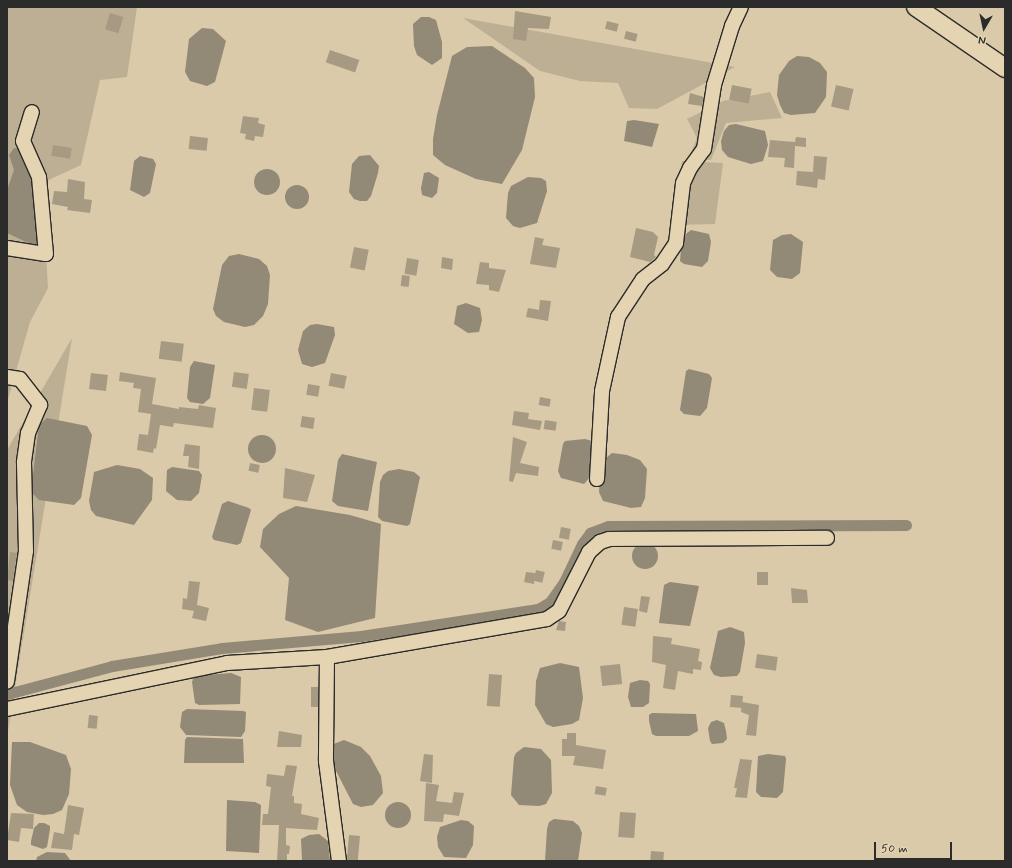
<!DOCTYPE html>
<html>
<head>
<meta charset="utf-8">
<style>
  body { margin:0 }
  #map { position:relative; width:1012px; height:868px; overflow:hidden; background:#dacaa9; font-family:Mynerve,sans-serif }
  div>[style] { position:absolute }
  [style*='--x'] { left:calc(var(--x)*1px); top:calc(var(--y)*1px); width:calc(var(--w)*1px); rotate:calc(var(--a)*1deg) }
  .green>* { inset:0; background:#bdaf94 }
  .water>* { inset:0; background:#928976 }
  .round { border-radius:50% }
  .canal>* { height:11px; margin:-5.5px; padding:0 5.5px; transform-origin:5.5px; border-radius:5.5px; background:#928976 }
  .building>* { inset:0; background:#a69a83; transform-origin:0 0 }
  .roads { filter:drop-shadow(1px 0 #2b2b2b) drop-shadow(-1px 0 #2b2b2b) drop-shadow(0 1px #2b2b2b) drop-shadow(0 -1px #2b2b2b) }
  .minor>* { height:14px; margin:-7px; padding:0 7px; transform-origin:7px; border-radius:7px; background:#e5d4b1 }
  .major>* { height:18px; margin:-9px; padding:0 9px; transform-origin:9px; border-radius:9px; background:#e5d4b1 }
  span { translate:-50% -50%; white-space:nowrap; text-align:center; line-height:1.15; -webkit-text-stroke:3px #e5d4b1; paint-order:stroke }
  .frame { position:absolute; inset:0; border:8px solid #2b2b2b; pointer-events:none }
  .north { position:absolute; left:964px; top:8px; width:40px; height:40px; -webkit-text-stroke:3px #e5d4b1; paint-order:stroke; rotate:189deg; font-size:11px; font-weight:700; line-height:16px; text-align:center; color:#2b2b2b }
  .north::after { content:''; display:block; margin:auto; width:14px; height:18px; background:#2b2b2b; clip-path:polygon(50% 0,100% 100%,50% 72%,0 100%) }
  .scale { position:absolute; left:874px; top:842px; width:78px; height:18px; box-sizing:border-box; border:2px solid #2b2b2b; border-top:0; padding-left:5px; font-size:12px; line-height:14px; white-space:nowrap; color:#2b2b2b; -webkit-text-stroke:3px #e5d4b1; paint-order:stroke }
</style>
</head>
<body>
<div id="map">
  <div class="green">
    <i style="clip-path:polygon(7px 7px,137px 7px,127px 77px,100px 80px,81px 165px,42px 183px,48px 288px,30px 322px,7px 403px)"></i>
    <i style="clip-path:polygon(463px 18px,735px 67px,657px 109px,629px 108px,618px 83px,580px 81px,540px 71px)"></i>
    <i style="clip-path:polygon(770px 92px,782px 118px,726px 123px,711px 160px,689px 158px,697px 138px,687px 119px,723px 101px)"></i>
    <i style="clip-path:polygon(682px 161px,723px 163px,715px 224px,674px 225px)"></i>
    <i style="clip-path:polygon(72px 338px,7px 737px,7px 450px)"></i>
  </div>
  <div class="water">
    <i style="clip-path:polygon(421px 17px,429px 17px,436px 20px,442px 42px,442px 58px,432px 65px,417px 55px,414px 46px,413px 24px)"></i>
    <i style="clip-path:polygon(202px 28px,213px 29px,226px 41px,215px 82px,207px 86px,190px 81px,185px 72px,189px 39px)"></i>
    <i style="clip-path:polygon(492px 46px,525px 68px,534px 78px,535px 97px,522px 150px,502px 184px,476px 179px,445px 165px,433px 155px,433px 139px,437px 115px,452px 56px,467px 47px)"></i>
    <i style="clip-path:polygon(797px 56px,809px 57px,820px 63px,827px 72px,826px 97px,815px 113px,791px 115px,784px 113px,780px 105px,777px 95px,779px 75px,789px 61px)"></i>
    <i style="clip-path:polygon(634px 120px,659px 124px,652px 147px,624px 141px,627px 121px)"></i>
    <i style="clip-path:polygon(736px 124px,765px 131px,768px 145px,763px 161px,751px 164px,741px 161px,728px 157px,722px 150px,721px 141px,724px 131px,729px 125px)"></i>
    <i style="clip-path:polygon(14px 148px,22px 149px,37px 189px,39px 248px,7px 233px,7px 190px,14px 170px,9px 155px)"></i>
    <i style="clip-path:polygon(370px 155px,379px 166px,378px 173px,371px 196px,367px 201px,360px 201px,354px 199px,349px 192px,352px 164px,359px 156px)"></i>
    <i style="clip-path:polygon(140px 156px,153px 159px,156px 164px,150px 193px,144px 197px,130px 190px,134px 161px)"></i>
    <i class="round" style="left:254px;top:169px;width:26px;height:26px"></i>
    <i style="clip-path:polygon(429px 172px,439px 178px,437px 193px,432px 198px,422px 195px,421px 188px,424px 173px)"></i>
    <i style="clip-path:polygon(528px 177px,541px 178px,546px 181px,547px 191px,537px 223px,520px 228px,513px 226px,506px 218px,508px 193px,511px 186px)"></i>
    <i class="round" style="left:285px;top:185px;width:24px;height:24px"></i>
    <i style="clip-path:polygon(691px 230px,709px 234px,711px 242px,708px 261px,702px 267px,684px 264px,680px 261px,682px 237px)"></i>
    <i style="clip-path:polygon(791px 234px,803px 242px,800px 273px,792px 279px,777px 277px,770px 270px,773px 240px,782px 235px)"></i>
    <i style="clip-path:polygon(239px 254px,259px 259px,267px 266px,270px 275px,268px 304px,263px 316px,254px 325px,245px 327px,224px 322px,216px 316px,213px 309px,222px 265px,229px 256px)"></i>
    <i style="clip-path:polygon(466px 303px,480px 308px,482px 320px,479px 332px,468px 333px,454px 324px,457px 306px)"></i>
    <i style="clip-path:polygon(317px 324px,334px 327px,335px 335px,325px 363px,312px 367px,302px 364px,298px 350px,303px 331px,310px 325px)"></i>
    <i style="clip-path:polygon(194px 361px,215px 365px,210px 398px,203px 404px,190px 402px,187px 398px,190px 367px)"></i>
    <i style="clip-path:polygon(689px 369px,709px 374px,712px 378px,707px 408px,700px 416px,684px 414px,680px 410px,686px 371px)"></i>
    <i style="clip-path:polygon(47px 418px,87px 426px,92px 435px,81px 498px,74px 505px,39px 500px,31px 492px,39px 425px)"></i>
    <i class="round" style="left:248px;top:435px;width:28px;height:28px"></i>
    <i style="clip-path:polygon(585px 439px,592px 441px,594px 448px,591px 476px,584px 484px,561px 478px,558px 471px,563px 444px,565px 441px)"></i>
    <i style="clip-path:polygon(612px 453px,627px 455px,640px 460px,647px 469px,645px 498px,641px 507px,631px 508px,603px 501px,599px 492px,600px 474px,605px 459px)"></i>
    <i style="clip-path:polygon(342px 454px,377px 462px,368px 511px,338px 506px,332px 501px,338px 460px)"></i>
    <i style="clip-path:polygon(117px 465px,140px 469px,153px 478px,152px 500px,134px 525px,96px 516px,91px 510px,89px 501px,94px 472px)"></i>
    <i style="clip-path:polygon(172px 467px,199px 471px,202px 475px,199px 493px,191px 501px,177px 500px,166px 491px,167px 470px)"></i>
    <i style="clip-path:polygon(399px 469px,414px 472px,420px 477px,410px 524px,407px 526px,382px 521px,378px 517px,380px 482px,383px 475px,388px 471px)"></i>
    <i style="clip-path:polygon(228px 501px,249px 508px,251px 510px,241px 543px,237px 545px,214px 540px,212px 537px,222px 504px)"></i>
    <i style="clip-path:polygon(296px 506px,350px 515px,381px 524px,375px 618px,318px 632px,285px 620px,289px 578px,260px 547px,263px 529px,279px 514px)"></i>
    <i class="round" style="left:632px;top:543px;width:26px;height:26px"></i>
    <i style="clip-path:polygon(670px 582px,699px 586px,690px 626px,659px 623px,664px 585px)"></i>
    <i style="clip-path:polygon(730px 627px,744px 632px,745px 643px,740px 672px,737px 676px,721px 677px,714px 675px,710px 668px,718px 631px)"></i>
    <i style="clip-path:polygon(560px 663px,579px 667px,583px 698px,579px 720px,572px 724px,553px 727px,546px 724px,535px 705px,536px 681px,540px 668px)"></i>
    <i style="clip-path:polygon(231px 673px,241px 677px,240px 704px,199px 705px,195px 703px,192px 682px,194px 676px)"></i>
    <i style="clip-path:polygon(640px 680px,648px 681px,650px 684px,649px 703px,643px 707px,631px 707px,628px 697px,630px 683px)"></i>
    <i style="clip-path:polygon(187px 709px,243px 711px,246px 712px,245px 731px,241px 737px,186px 735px,180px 727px,182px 712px)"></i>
    <i style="clip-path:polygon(652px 713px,696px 714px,698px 731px,689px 736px,656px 736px,652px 734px,649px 721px,649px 715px)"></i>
    <i style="clip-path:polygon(717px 720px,724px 723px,726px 731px,727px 739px,723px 743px,712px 744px,710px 741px,708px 728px,711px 722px)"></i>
    <i style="clip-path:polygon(187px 737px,243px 739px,244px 763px,184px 763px,185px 740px)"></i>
    <i style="clip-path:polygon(344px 740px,361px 747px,370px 756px,381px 776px,383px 793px,373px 805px,361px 807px,353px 804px,331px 761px,331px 745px)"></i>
    <i style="clip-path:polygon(12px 742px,30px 742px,66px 755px,71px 769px,69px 794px,62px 810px,53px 814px,43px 815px,27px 812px,17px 805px,10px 785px)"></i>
    <i style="clip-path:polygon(524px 747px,541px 749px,551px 760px,552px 793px,546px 804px,539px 806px,519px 805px,511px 795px,514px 757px,516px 753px)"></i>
    <i style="clip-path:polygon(768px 754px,785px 756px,786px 759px,783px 792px,777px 798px,761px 797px,756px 792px,758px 756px)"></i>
    <i style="clip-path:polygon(227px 800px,255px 802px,261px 805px,259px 853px,226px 851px)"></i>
    <i class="round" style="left:385px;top:802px;width:26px;height:26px"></i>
    <i style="clip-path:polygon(554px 819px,573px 821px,579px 826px,582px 833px,578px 861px,545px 861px,547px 829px,549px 822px)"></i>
    <i style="clip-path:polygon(461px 820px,468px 821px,474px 826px,473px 845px,466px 858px,444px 857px,438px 847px,437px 837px,440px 827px)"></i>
    <i style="clip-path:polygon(44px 823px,50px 826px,50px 829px,47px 847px,43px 849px,31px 845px,31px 841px,34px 828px,39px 823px)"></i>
    <i style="clip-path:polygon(319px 834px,328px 841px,330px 861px,302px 861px,301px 839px,309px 835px)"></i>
    <i style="clip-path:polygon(47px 852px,65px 853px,71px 861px,36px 861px,37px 857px)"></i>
  </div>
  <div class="canal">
    <i style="--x:7;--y:694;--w:109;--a:-14.9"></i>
    <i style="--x:112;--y:666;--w:111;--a:-9.3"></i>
    <i style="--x:222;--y:648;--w:140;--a:-4.9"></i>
    <i style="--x:361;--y:636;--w:179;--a:-8.7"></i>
    <i style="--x:538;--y:609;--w:14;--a:-30"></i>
    <i style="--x:550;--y:602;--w:24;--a:-55"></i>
    <i style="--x:564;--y:582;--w:42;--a:-64.7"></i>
    <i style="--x:582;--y:544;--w:14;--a:-54"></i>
    <i style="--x:590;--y:533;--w:19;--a:-21"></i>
    <i style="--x:608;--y:526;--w:298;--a:-0.2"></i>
  </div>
  <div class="building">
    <i style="clip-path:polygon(515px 11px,551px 17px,549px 29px,528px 28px,526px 41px,513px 39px)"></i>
    <i style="left:110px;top:13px;width:14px;height:17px;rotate:17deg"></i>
    <i style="left:607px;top:21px;width:12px;height:8px;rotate:14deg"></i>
    <i style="left:626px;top:31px;width:12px;height:8px;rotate:14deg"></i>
    <i style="left:330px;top:50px;width:31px;height:13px;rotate:19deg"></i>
    <i style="left:732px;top:85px;width:20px;height:15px;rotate:11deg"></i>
    <i style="left:836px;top:85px;width:18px;height:22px;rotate:13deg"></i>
    <i style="clip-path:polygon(690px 93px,704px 97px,702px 106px,688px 104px)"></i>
    <i style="clip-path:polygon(243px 116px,259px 118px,258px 123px,265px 125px,263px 137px,255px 136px,254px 141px,245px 139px,246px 134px,240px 133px)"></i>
    <i style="left:190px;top:136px;width:18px;height:13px;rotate:6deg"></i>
    <i style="clip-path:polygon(796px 137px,806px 138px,806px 147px,795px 146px,794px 168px,784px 167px,785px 158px,768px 157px,770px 140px,795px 142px)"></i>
    <i style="left:53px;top:145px;width:19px;height:11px;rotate:9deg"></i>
    <i style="clip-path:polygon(814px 156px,827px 157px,825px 180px,818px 179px,817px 188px,796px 185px,797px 171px,813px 172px)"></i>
    <i style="clip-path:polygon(68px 179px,85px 182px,84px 199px,92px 200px,90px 213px,67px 210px,68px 207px,52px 204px,54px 191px,67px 192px)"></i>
    <i style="clip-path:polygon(636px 228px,653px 232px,658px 237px,654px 255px,656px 257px,650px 262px,630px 257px)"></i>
    <i style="clip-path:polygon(535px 237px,544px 239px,542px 245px,560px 248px,556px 268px,530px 264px)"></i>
    <i style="left:354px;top:247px;width:15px;height:21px;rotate:11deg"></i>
    <i style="clip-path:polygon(442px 257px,453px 259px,452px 270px,441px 268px)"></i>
    <i style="left:407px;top:258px;width:12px;height:16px;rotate:9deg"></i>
    <i style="clip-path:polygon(480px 262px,489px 263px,489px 268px,506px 270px,499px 292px,489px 290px,489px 285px,476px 284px)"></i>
    <i style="left:402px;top:275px;width:8px;height:11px;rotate:7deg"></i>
    <i style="clip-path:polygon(540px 300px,551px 301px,548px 321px,526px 317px,528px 308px,539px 310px)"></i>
    <i style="left:161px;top:341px;width:23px;height:18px;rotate:7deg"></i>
    <i style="clip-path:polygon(120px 372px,156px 378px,152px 404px,179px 409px,179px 407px,198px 409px,199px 405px,216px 408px,213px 428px,174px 423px,173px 427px,160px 425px,156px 449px,154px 448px,153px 453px,137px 450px,139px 434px,148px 435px,151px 414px,138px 412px,141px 389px,133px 388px,134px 383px,119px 381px)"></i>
    <i style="left:234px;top:372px;width:15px;height:15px;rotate:8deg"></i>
    <i style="left:91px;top:373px;width:17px;height:16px;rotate:7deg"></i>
    <i style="left:331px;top:373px;width:16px;height:13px;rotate:11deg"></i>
    <i style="left:308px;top:384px;width:12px;height:11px;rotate:9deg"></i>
    <i style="left:254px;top:388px;width:16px;height:22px;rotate:7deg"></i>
    <i style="left:540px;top:397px;width:11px;height:8px;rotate:10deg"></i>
    <i style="clip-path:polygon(514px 411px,529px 413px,528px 419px,542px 421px,540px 430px,512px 425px)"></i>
    <i style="left:302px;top:416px;width:13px;height:11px;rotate:9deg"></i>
    <i style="left:545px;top:420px;width:12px;height:9px;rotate:9deg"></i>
    <i style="clip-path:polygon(513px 437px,527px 442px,520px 463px,539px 467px,538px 476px,516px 473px,513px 482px,509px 481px)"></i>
    <i style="clip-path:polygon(185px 444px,200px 446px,199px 469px,188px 467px,189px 456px,183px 456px)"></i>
    <i style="left:250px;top:463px;width:10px;height:8px;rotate:11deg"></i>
    <i style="clip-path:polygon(285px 468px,315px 475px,307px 502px,283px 498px)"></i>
    <i style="left:561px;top:527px;width:10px;height:11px;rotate:11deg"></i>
    <i style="left:553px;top:540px;width:10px;height:9px;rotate:11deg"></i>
    <i style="clip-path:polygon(10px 552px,17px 553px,13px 581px,7px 580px)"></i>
    <i style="left:536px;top:570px;width:9px;height:11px;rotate:13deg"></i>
    <i style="clip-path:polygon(526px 572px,535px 573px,534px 584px,524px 582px)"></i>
    <i style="left:757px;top:572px;width:11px;height:13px"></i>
    <i style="clip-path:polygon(189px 581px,200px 582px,197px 605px,209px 608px,206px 621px,192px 618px,194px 611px,182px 609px,183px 598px,187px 599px)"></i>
    <i style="clip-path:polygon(791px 588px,807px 590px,808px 603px,792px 603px)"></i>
    <i style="clip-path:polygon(641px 596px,650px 597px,647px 613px,639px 611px)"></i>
    <i style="left:624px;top:607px;width:14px;height:18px;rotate:8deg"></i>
    <i style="clip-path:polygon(559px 621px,566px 622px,565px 631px,556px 630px)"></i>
    <i style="clip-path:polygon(653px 636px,672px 638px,671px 644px,700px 649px,698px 661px,702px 662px,701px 670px,693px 669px,693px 674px,678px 671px,675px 690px,663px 688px,666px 665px,652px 662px)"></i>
    <i style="left:757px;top:654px;width:21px;height:14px;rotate:8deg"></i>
    <i style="left:620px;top:664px;width:20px;height:20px;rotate:84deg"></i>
    <i style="left:489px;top:674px;width:13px;height:32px;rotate:4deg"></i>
    <i style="left:311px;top:687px;width:7px;height:20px"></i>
    <i style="left:731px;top:695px;width:12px;height:12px;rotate:5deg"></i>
    <i style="clip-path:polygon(742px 702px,759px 705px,756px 736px,746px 735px,749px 715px,741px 712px)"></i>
    <i style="left:89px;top:715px;width:9px;height:13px;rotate:6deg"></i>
    <i style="clip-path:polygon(279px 731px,302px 735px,301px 747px,277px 747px)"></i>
    <i style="clip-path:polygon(567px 733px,576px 733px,576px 745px,606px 750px,603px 769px,573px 765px,575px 756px,562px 756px,562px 739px,567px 739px)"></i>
    <i style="clip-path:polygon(424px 754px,433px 755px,432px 783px,420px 781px)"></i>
    <i style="clip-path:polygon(740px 759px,752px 760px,747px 798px,735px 797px,737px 788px,734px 788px)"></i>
    <i style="clip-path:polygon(286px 765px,297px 766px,292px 796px,294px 796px,294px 803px,302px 804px,301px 814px,319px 818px,317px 830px,286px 828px,286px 845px,290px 846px,289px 854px,287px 854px,287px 861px,277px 861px,279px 825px,262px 825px,263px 814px,268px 814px,271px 787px,266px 786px,267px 774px,284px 776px)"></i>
    <i style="clip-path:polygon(426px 783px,439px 785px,436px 801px,452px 803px,454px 792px,464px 793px,459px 816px,444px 814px,443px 822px,424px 821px)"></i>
    <i style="left:596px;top:786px;width:11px;height:8px;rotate:10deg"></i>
    <i style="clip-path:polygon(68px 805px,84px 808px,79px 835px,74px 834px,72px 850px,51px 848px,54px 832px,64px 834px)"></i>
    <i style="left:620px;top:812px;width:16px;height:25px;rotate:4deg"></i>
    <i style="clip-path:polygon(11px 813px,34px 814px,33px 829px,21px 828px,19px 842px,7px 840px)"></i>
    <i style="left:349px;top:835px;width:11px;height:26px;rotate:5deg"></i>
    <i style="left:651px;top:851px;width:13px;height:9px;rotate:4deg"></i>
  </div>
  <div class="roads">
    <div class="minor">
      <i style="--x:7;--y:248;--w:39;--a:9"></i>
      <i style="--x:46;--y:254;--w:77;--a:-95.2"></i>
      <i style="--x:39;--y:177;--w:39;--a:-114"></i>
      <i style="--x:23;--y:141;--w:30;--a:-73"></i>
      <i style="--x:7;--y:377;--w:13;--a:9"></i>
      <i style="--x:20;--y:379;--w:33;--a:52"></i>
      <i style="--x:40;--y:405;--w:30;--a:113"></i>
      <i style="--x:28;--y:433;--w:30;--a:98"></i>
      <i style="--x:24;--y:463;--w:88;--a:88.7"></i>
      <i style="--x:26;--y:551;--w:132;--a:98.3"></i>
      <i style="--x:597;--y:479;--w:88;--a:-86.7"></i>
      <i style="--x:602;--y:391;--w:76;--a:-77.8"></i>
      <i style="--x:618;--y:317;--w:45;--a:-56.7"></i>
      <i style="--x:643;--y:279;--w:24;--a:-38"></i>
      <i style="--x:662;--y:264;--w:25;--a:-56"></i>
      <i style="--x:676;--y:243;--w:60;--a:-83.3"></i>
      <i style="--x:683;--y:183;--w:17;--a:-65"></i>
      <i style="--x:690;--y:168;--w:24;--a:-54"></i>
      <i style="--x:704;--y:149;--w:65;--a:-81.1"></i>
      <i style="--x:714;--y:85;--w:62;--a:-73"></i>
      <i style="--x:732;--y:26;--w:21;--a:-65"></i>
      <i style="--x:327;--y:657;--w:104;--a:90.6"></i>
      <i style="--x:326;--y:761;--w:101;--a:82.6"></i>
      <i style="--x:7;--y:709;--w:225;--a:-11.8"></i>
      <i style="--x:227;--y:663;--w:100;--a:-3.4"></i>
      <i style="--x:327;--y:657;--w:223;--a:-9.8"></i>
      <i style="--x:547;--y:619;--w:14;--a:-34"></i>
      <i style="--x:559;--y:611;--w:66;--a:-63"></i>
      <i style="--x:589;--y:552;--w:15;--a:-42"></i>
      <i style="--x:600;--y:542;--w:9;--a:-18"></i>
      <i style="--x:609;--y:539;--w:218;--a:-0.3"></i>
    </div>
    <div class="major">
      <i style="--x:916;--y:7;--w:108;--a:34.4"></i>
    </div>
  </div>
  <div class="frame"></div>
  <div class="north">N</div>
  <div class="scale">50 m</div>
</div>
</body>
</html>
